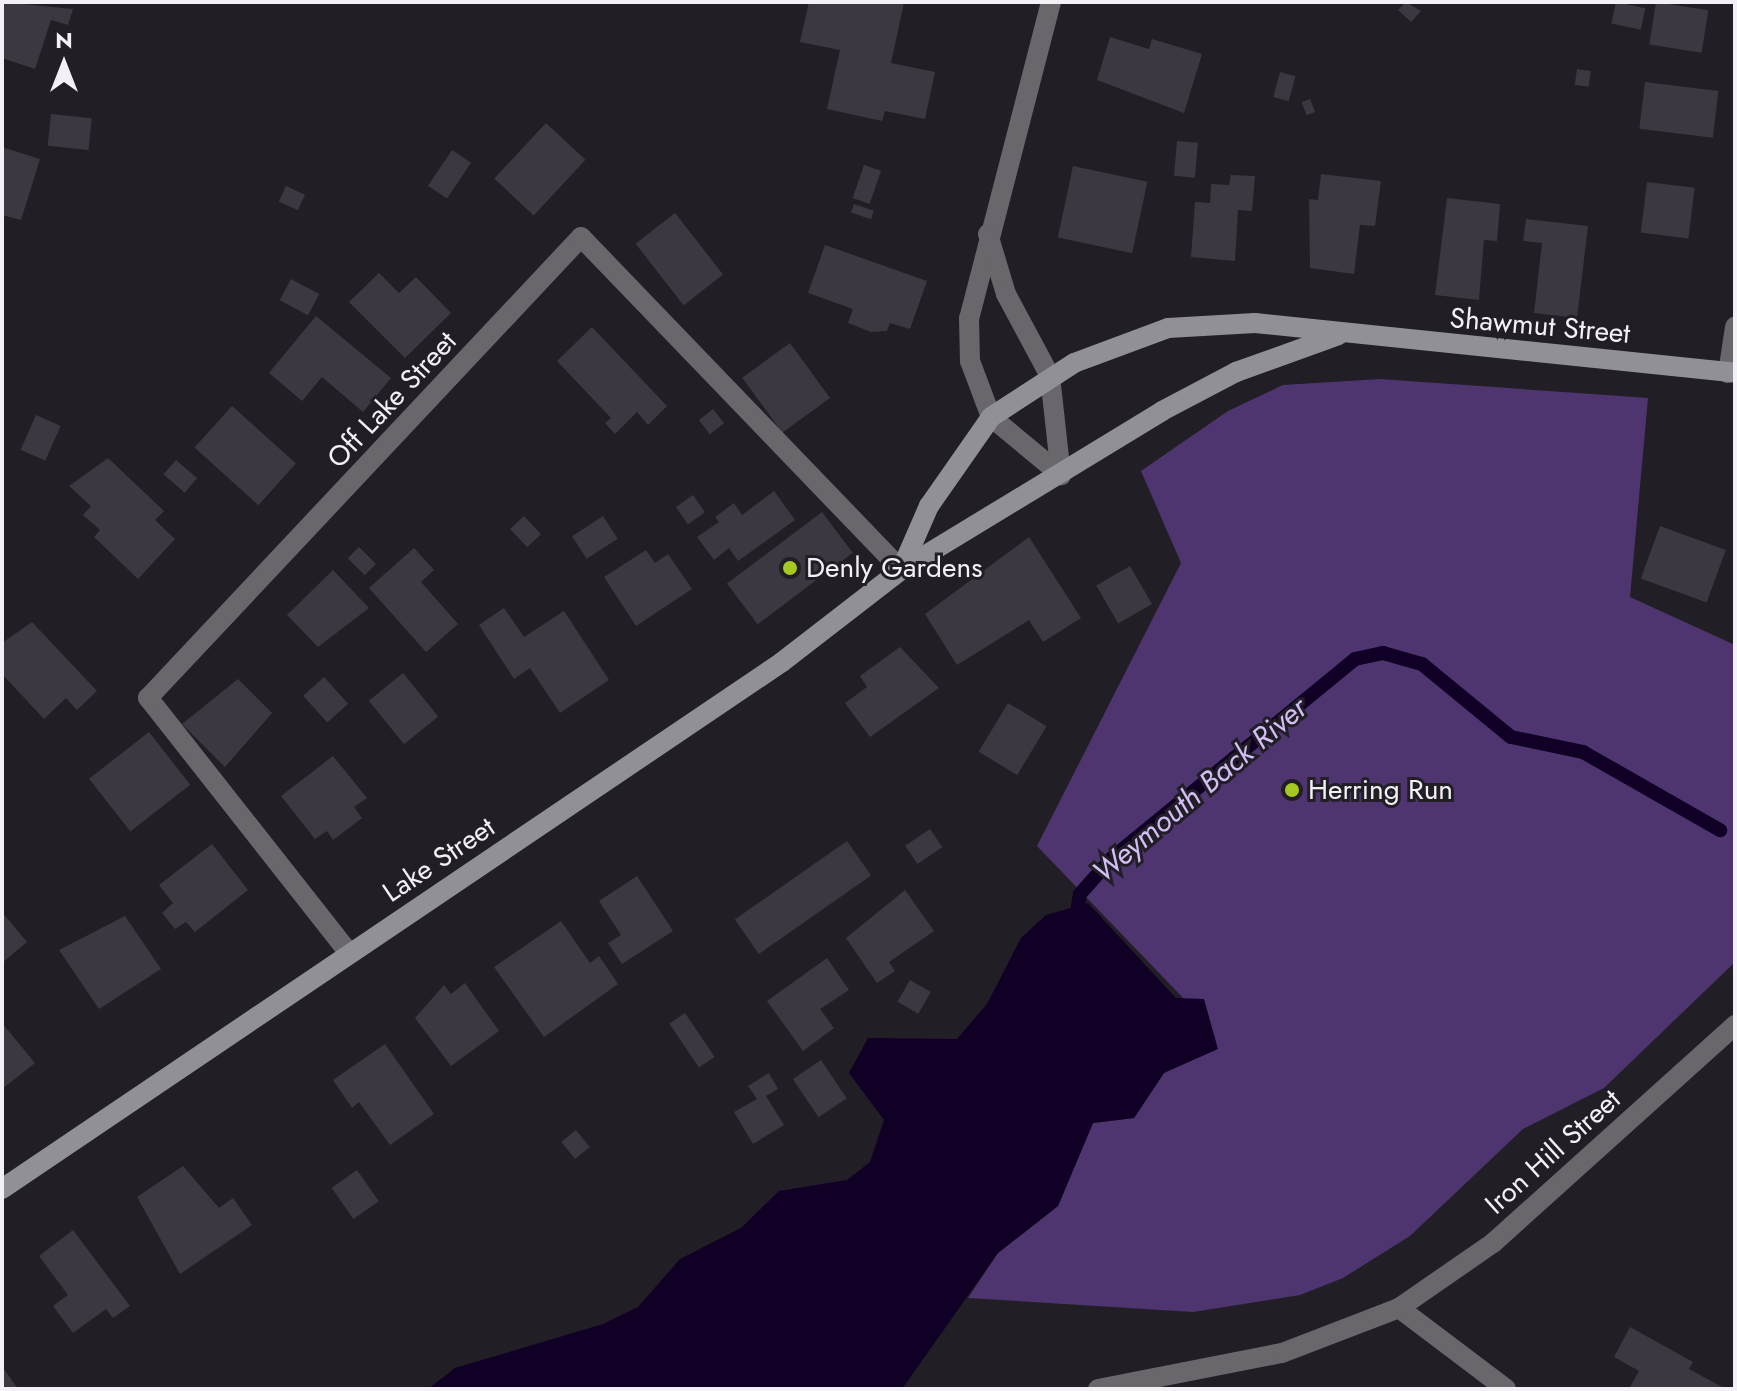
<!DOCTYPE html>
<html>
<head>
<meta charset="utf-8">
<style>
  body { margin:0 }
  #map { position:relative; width:1737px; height:1391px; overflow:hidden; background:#211e26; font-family:Jost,sans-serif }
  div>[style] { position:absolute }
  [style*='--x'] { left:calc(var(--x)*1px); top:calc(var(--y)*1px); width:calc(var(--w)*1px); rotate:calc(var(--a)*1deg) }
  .green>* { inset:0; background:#4e3570 }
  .water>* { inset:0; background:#110026 }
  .stream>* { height:14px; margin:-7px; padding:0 7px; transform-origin:7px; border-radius:7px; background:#110026 }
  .building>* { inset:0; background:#3b3841; transform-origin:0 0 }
  .street>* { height:20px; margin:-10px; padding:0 10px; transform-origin:10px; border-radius:10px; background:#69676b }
  .secondary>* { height:20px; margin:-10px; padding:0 10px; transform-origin:10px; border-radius:10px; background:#929097 }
  .dots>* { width:22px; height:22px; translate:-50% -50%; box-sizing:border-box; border:4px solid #211e26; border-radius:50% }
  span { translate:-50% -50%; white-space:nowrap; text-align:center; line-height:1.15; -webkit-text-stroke:6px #211e26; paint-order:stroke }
  .street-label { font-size:28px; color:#f3f1f6 }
  .poi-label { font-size:28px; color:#f3f1f6 }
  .left { translate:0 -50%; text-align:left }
  .water-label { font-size:30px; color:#d2bdf5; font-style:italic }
  .frame { position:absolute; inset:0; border:4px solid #f3f1f6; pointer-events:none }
  .north { position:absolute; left:24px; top:24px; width:80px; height:80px; -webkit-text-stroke:6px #211e26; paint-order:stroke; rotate:0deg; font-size:22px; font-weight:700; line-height:32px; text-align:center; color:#f3f1f6 }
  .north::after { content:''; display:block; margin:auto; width:28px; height:36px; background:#f3f1f6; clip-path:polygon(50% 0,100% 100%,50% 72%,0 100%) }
</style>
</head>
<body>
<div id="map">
  <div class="green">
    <i style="clip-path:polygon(1380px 379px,1648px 398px,1630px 597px,1735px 645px,1735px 962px,1604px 1088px,1523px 1129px,1410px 1236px,1343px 1278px,1300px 1295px,1193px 1312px,968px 1298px,998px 1253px,1058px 1206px,1093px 1123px,1134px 1118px,1164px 1073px,1185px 1057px,1186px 1001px,1037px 846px,1181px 563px,1141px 471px,1228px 411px,1283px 385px)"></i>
  </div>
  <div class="water">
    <i style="clip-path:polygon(1088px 903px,1176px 998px,1204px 999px,1218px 1049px,1164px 1073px,1134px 1118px,1093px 1123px,1058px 1206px,998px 1253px,902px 1389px,428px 1389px,455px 1368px,603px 1324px,638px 1307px,680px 1259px,741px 1228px,779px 1191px,847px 1180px,870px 1162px,884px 1120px,849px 1073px,868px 1038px,957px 1039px,987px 1004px,1021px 938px,1046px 915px)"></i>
  </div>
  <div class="stream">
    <i style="--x:1075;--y:925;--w:31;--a:-81"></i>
    <i style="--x:1080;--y:894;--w:48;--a:-48.4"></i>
    <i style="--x:1112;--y:858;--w:314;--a:-39.3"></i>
    <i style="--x:1355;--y:659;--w:29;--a:-12"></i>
    <i style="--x:1383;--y:653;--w:41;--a:15.8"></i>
    <i style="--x:1422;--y:664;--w:115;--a:39.4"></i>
    <i style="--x:1511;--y:737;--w:74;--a:11.8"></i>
    <i style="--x:1583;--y:752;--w:158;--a:29.7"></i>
  </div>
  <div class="building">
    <i style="clip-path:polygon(2px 2px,73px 9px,68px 25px,51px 20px,35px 69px,2px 58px)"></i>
    <i style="clip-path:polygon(809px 2px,904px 3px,891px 63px,935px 72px,925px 119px,885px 111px,882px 121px,827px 109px,840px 50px,800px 42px)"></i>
    <i style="clip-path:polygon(1406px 2px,1421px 11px,1411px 22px,1398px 10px)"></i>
    <i style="left:1616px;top:2px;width:30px;height:22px;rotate:12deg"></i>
    <i style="left:1656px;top:2px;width:53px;height:43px;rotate:9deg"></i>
    <i style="clip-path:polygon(1110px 37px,1149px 49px,1152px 39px,1202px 54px,1184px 113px,1097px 80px)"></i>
    <i style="left:1577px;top:69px;width:14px;height:16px;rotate:8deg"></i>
    <i style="left:1280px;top:72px;width:16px;height:26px;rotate:15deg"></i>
    <i style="left:1645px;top:82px;width:74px;height:47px;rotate:7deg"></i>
    <i style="left:1310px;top:99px;width:14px;height:9px;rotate:69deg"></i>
    <i style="left:51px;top:114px;width:41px;height:32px;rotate:6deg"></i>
    <i style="left:546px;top:123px;width:54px;height:76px;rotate:43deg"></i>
    <i style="left:1177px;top:141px;width:21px;height:35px;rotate:5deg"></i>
    <i style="clip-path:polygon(2px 147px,40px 159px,21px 220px,2px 215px)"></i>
    <i style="left:452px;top:150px;width:23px;height:43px;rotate:34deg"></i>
    <i style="left:864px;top:165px;width:18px;height:35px;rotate:19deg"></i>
    <i style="left:1073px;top:166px;width:76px;height:73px;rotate:12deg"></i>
    <i style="clip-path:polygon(1321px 174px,1381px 181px,1375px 226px,1360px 225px,1354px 274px,1310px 268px,1309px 199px,1318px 200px)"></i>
    <i style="clip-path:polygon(1231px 175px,1255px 176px,1252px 211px,1238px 210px,1235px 261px,1191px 257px,1195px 202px,1210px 203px,1211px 184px,1229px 185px)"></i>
    <i style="left:1647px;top:182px;width:48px;height:51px;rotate:7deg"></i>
    <i style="left:286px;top:186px;width:21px;height:17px;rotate:25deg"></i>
    <i style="clip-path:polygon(1447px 198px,1500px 204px,1497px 241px,1484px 240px,1479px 300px,1435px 295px)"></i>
    <i style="left:854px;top:204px;width:21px;height:9px;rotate:19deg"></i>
    <i style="left:675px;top:213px;width:78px;height:50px;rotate:52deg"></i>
    <i style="clip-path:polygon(1526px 219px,1588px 226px,1577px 318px,1534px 313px,1542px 243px,1523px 241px)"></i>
    <i style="clip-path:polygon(825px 245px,927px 281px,910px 329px,890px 323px,887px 331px,871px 332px,848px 323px,853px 309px,808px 293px)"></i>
    <i style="clip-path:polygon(379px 273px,399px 293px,416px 277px,451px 313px,405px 358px,349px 302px)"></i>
    <i style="left:291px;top:279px;width:32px;height:24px;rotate:28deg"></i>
    <i style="clip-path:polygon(316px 316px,391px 378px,363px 412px,322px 377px,302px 401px,269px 373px)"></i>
    <i style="clip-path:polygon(592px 327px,667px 406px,648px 425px,637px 412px,615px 434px,605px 423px,611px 418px,557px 361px)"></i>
    <i style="left:790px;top:343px;width:68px;height:59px;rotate:54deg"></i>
    <i style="left:232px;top:406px;width:86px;height:56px;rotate:42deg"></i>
    <i style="left:713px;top:409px;width:18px;height:18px;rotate:52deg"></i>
    <i style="left:36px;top:415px;width:27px;height:38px;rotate:24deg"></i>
    <i style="clip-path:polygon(108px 458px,164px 511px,155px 520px,175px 539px,138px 579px,94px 537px,100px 530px,83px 515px,91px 506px,69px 486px)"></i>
    <i style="left:176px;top:460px;width:28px;height:19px;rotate:41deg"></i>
    <i style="clip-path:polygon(774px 491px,795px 520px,738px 561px,729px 548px,714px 560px,697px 537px,719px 522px,715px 517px,734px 503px,742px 515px)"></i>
    <i style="left:693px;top:495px;width:21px;height:21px;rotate:55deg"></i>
    <i style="left:822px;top:512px;width:51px;height:119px;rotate:53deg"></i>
    <i style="left:524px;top:516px;width:25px;height:19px;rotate:47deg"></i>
    <i style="left:603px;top:516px;width:27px;height:37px;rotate:57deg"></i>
    <i style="left:1660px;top:526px;width:70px;height:56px;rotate:20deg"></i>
    <i style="clip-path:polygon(1029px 537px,1081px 618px,1043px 642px,1029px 620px,957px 665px,925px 614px)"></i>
    <i style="left:359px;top:547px;width:24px;height:16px;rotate:45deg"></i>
    <i style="clip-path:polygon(414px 548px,434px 570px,421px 582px,458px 624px,426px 652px,369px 588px)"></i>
    <i style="clip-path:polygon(646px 550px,655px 563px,668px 554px,692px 589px,636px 626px,604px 577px)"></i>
    <i style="left:1130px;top:566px;width:44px;height:39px;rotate:60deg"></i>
    <i style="clip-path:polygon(333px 570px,369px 608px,318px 647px,287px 615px)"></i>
    <i style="clip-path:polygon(504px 608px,524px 637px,564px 611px,609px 680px,560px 713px,530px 668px,514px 679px,479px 625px)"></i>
    <i style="clip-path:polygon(32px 622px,97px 691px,77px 710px,66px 698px,44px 719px,2px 674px,2px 643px)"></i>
    <i style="clip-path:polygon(900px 647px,939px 688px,870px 737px,845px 703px,867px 687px,860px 676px)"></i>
    <i style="left:403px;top:673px;width:56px;height:44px;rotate:51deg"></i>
    <i style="left:324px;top:677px;width:36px;height:28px;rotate:48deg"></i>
    <i style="clip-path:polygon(238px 679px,272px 713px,225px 767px,182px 724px)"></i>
    <i style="left:1008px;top:703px;width:45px;height:57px;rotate:31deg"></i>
    <i style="left:149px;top:732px;width:67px;height:76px;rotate:52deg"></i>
    <i style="clip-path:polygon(333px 756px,367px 798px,354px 807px,362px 818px,333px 840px,327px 831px,315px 839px,281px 796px)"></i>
    <i style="left:930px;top:829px;width:22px;height:30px;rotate:56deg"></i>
    <i style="left:847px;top:841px;width:42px;height:137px;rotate:55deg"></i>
    <i style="clip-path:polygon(212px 844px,248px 890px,195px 932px,186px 922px,175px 929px,162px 913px,173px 903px,159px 885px)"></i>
    <i style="clip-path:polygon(637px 876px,673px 931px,622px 964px,608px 943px,621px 935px,599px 901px)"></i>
    <i style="clip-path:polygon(905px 890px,934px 931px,889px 962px,895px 971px,877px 983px,846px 938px)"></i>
    <i style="clip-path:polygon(2px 912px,27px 942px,2px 963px)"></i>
    <i style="clip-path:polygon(125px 916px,161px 969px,99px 1009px,59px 950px)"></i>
    <i style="clip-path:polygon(561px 921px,590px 963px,599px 956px,618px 984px,544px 1037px,494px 967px)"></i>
    <i style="clip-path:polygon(827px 958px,849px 990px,820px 1009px,834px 1028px,803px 1051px,767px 1001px)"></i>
    <i style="left:910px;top:980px;width:24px;height:25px;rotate:30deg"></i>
    <i style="clip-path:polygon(465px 983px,499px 1031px,451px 1066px,415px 1018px,444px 985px,451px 994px)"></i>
    <i style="left:685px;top:1013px;width:53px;height:19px;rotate:56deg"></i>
    <i style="clip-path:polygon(2px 1023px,35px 1063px,2px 1089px)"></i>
    <i style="clip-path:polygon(385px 1044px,434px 1114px,390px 1145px,359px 1102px,352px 1108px,333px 1080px)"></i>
    <i style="left:821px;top:1060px;width:46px;height:34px;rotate:56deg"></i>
    <i style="clip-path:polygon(769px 1073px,778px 1089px,766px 1096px,784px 1125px,753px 1144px,734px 1112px,757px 1099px,748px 1086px)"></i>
    <i style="left:576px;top:1130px;width:22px;height:19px;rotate:51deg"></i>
    <i style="clip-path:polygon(183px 1166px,219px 1208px,233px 1198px,252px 1225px,180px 1274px,137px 1197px)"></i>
    <i style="left:357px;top:1170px;width:38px;height:31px;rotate:55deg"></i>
    <i style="clip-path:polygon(73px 1230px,130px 1306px,113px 1318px,106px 1309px,73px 1333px,53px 1306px,68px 1295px,39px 1256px)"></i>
    <i style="clip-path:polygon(1630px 1327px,1693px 1362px,1689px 1369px,1726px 1389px,1629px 1389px,1639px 1371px,1614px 1357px)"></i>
    <i style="clip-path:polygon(2px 1366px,18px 1389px,2px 1389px)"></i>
  </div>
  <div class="street">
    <i style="--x:1051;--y:2;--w:326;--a:104.5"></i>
    <i style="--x:969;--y:318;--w:43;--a:88.7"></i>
    <i style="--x:970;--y:361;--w:60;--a:69.4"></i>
    <i style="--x:991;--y:417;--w:91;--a:39.6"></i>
    <i style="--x:988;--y:234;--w:63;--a:73.3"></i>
    <i style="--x:1006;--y:294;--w:93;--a:61.8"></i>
    <i style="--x:1050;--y:376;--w:100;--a:83.7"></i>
    <i style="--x:1728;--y:373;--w:47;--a:-81.3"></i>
    <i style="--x:349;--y:953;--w:325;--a:-128.2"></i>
    <i style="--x:148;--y:698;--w:632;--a:-46.79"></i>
    <i style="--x:581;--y:237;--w:462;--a:46.1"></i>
    <i style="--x:1399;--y:1308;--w:134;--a:37.1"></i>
    <i style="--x:1098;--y:1389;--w:187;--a:-11.1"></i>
    <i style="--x:1282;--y:1353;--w:125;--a:-21"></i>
    <i style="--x:1399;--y:1308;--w:114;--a:-34.7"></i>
    <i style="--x:1493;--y:1243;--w:326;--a:-42"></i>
  </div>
  <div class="secondary">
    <i style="--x:901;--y:570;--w:70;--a:-66.4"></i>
    <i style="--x:929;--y:506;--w:108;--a:-55.1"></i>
    <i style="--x:991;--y:417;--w:99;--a:-33"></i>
    <i style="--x:1074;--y:363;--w:100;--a:-20.4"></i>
    <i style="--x:1168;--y:328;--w:87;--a:-3.3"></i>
    <i style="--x:1255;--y:323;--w:483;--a:5.9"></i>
    <i style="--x:2;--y:1189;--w:941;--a:-34.04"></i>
    <i style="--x:782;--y:662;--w:150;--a:-37.7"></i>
    <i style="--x:901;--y:570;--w:306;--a:-31.3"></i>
    <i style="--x:1162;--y:411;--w:84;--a:-27.8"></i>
    <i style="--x:1236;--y:372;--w:109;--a:-19.8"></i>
  </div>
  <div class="dots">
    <i style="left:790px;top:568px;background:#a6c821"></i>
    <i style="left:1292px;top:790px;background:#a6c821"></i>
  </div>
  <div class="street-label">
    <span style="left:1540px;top:326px;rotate:5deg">Shawmut Street</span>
    <span style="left:392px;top:400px;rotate:-47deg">Off Lake Street</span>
    <span style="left:439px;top:860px;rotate:-34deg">Lake Street</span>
    <span style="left:1553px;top:1152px;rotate:-42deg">Iron Hill Street</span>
  </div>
  <div class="poi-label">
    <span class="left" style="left:806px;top:568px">Denly Gardens</span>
    <span class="left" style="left:1308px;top:790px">Herring Run</span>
  </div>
  <div class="water-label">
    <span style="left:1200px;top:790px;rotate:-40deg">Weymouth Back River</span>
  </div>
  <div class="frame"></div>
  <div class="north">N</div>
</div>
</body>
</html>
